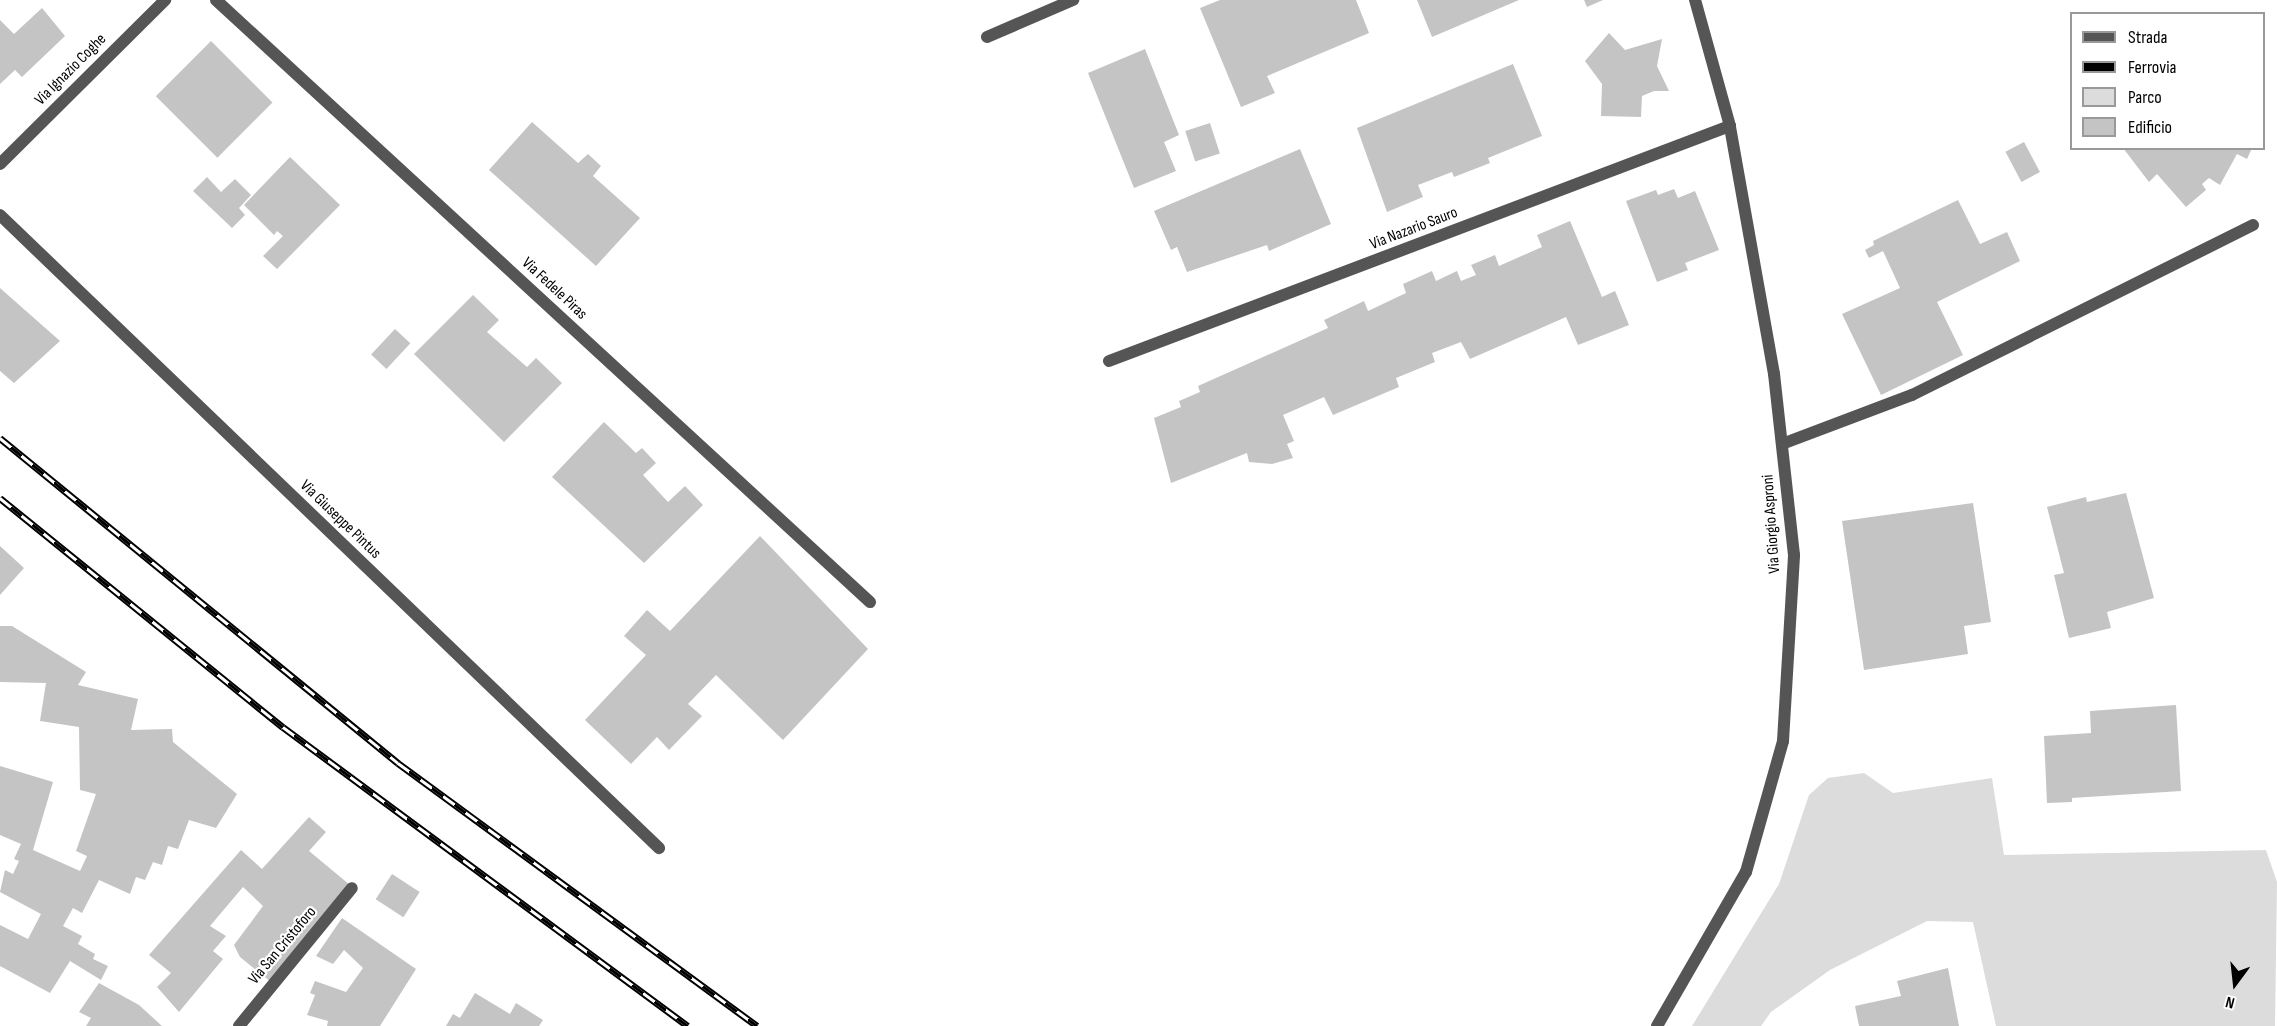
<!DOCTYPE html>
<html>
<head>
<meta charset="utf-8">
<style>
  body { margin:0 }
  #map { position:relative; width:2277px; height:1026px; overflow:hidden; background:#fff; font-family:"Sofia Sans Condensed",sans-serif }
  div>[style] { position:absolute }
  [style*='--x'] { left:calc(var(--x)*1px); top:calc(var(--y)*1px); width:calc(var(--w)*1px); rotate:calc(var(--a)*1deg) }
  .green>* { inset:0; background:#dcdcdc }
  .building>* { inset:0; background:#c4c4c4; transform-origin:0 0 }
  .street>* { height:12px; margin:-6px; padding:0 6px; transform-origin:6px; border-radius:6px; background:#555 }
  .rail>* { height:7px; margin-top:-3.5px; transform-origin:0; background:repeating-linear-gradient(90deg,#fff 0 14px,#000 0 28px); box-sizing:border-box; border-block:2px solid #000 }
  span { translate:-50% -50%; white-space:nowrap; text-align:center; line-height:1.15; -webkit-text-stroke:4.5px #fff; paint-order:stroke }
  .street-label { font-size:16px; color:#000 }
  .legend { position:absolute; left:2070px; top:12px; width:195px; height:138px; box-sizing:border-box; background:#fff; border:2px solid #999; margin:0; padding:8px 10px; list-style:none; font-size:18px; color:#000 }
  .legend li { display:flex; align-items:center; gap:12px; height:30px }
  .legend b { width:30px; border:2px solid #999 }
  .north { position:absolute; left:2205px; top:954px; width:60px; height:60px; -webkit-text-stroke:4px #fff; paint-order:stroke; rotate:195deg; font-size:16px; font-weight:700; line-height:24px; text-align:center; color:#000 }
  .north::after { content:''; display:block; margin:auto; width:21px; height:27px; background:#000; clip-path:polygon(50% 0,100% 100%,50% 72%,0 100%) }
</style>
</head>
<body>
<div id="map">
  <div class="green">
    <i style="clip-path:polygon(1864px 773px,1893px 793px,1992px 778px,2004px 855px,2266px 850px,2277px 882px,2275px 1026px,1996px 1026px,1973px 922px,1927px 921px,1830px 970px,1771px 1012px,1761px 1026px,1692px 1026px,1779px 884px,1809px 795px,1828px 778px)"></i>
  </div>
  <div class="building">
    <i style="clip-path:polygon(1220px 0,1356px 0,1369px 33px,1267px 76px,1275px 93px,1241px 107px,1200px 8px)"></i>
    <i style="clip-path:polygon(1417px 0,1519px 0,1432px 37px)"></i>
    <i style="clip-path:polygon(1584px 0,1603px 0,1587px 7px)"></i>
    <i style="clip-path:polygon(42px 8px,65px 36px,22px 77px,15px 70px,0 84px,0 20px,14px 34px)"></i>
    <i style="clip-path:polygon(1609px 33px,1625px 50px,1662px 39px,1657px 66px,1669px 91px,1654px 91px,1642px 96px,1641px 117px,1601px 116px,1602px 84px,1585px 61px)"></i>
    <i style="left:211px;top:41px;width:87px;height:78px;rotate:45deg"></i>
    <i style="clip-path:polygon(1145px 49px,1179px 135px,1164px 142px,1176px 171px,1134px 188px,1088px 73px)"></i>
    <i style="clip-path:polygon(1513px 64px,1542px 136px,1488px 158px,1490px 163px,1454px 177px,1452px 172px,1418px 185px,1423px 197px,1387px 212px,1357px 128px)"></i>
    <i style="clip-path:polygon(532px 122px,578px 163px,588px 154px,601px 166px,593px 176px,640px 218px,596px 266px,489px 170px)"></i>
    <i style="left:1210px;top:123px;width:32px;height:26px;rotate:72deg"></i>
    <i style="left:2024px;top:142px;width:34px;height:21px;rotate:62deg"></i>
    <i style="clip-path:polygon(2123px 148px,2252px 148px,2247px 159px,2237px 154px,2220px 185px,2209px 178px,2202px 184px,2206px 190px,2186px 207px,2157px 174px,2149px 182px)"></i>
    <i style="clip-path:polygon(1300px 149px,1331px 224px,1269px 251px,1267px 245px,1187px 272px,1177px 247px,1171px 250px,1154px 211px)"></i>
    <i style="clip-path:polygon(290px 157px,340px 205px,277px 269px,263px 256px,283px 236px,277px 231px,274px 235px,244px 205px)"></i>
    <i style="clip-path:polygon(207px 177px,221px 192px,235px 179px,251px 195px,239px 208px,245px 215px,232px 228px,193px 191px)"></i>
    <i style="clip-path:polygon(1674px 189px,1678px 198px,1695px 191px,1719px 250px,1685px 263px,1688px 270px,1657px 282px,1626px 201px,1656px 190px,1658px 195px)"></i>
    <i style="clip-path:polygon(1958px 200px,1980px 244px,2007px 232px,2020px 261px,1937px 302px,1963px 355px,1881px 395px,1842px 314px,1900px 288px,1883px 251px,1869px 258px,1865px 250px,1874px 245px,1873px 241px)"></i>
    <i style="clip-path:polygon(1570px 221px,1602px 297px,1615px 291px,1629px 325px,1578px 345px,1566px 317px,1470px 359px,1461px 342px,1432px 353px,1435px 362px,1396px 378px,1399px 387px,1333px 415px,1324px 397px,1283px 415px,1294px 441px,1287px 444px,1293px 458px,1272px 464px,1249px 462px,1247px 453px,1171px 483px,1154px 418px,1181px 407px,1179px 401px,1200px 392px,1198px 386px,1328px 328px,1324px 320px,1364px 301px,1368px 311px,1406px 293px,1403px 284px,1432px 271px,1436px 281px,1457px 271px,1461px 281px,1476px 275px,1471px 265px,1495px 255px,1499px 266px,1542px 247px,1537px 235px)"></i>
    <i style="clip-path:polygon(0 288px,60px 341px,14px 383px,0 371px)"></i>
    <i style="clip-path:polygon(473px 295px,499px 320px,487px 332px,527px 367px,536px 358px,562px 383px,504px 442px,414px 354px)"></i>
    <i style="left:395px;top:329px;width:21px;height:35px;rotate:43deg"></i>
    <i style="clip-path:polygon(604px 422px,636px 453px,642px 448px,656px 463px,643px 475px,668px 502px,685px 486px,703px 505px,644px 563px,552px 477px)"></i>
    <i style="clip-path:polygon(2126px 493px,2154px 598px,2107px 612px,2111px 628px,2069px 638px,2054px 575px,2064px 573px,2047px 507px,2086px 497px,2087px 502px)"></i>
    <i style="clip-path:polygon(1973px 503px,1991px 622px,1964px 626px,1968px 654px,1864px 670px,1842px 521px)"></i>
    <i style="clip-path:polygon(760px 536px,868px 649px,783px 740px,716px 675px,688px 704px,702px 716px,669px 750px,657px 737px,631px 764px,585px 720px,646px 655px,624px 636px,647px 610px,670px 631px)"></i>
    <i style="clip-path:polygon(0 546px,24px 568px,0 595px)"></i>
    <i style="clip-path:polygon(0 626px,12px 626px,86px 672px,78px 685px,138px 699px,131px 730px,172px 729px,173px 742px,237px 794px,216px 828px,189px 820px,178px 849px,168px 846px,162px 865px,153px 862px,145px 880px,136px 877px,130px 894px,99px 880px,82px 913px,73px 908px,63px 926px,82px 936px,78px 944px,95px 954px,93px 959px,108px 966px,101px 980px,70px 961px,50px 993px,0 966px,0 925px,28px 939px,41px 914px,0 892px,5px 870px,13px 874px,19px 861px,14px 859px,21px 844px,0 835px,0 766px,53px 782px,33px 850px,80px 871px,87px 856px,76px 851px,96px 794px,80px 790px,79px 727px,40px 721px,46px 683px,0 682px)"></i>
    <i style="clip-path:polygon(2176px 705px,2181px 791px,2072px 798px,2072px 802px,2047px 803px,2044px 736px,2091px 733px,2090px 711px)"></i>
    <i style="clip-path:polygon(309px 817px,326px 832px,309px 851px,350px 885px,271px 982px,240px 957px,234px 945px,263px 906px,243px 887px,210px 926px,226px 936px,213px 951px,223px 959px,179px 1012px,157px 987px,171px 973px,149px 955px,241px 850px,262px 869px)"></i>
    <i style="left:392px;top:874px;width:33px;height:30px;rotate:33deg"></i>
    <i style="clip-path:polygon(342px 918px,416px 969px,380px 1026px,327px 1026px,328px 1021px,307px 1015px,315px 995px,310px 993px,315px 981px,346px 992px,363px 968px,344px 950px,333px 964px,316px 956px)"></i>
    <i style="clip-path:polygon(1948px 968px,1959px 1026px,1859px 1026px,1855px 1006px,1901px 996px,1897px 981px)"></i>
    <i style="clip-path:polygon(99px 983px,139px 1005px,162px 1026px,86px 1026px,91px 1018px,79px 1012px)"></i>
    <i style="clip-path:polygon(475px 993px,510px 1014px,516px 1003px,543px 1020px,539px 1026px,446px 1026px,453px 1014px,460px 1018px)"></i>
  </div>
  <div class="street">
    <i style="--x:216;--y:0;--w:889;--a:42.63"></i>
    <i style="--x:987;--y:37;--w:94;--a:-23.3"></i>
    <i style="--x:0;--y:164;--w:233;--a:-44.8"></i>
    <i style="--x:0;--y:215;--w:914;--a:43.85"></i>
    <i style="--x:1109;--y:361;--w:664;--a:-20.73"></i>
    <i style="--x:1782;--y:444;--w:139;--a:-20.7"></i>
    <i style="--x:1912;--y:395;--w:381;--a:-26.5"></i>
    <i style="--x:239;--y:1026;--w:178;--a:-50.7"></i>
    <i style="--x:1657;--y:1026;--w:178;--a:-60"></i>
    <i style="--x:1746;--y:872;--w:136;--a:-74.2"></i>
    <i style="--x:1783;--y:741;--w:186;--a:-86.6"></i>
    <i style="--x:1794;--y:555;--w:182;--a:-96.3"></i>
    <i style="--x:1774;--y:374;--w:252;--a:-100.1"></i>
    <i style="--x:1730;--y:126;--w:131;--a:-105.5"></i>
  </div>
  <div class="rail">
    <i style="--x:0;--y:438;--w:514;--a:39.23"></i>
    <i style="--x:398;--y:763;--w:445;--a:36.2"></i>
    <i style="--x:0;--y:498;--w:364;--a:39"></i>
    <i style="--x:283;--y:727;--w:503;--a:36.44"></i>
  </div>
  <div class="street-label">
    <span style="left:71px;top:70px;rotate:-45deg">Via Ignazio Coghe</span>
    <span style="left:1414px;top:229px;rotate:-21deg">Via Nazario Sauro</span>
    <span style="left:554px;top:289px;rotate:43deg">Via Fedele Piras</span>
    <span style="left:340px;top:520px;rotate:44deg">Via Giuseppe Pintus</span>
    <span style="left:1772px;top:524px;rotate:-94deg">Via Giorgio Asproni</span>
    <span style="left:283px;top:946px;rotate:-50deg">Via San Cristoforo</span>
  </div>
  <ul class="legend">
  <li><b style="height:8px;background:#555"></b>Strada</li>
  <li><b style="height:8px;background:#000"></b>Ferrovia</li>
  <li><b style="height:16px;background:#dcdcdc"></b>Parco</li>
  <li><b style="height:16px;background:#c4c4c4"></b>Edificio</li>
  </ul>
  <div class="north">N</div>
</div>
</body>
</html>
